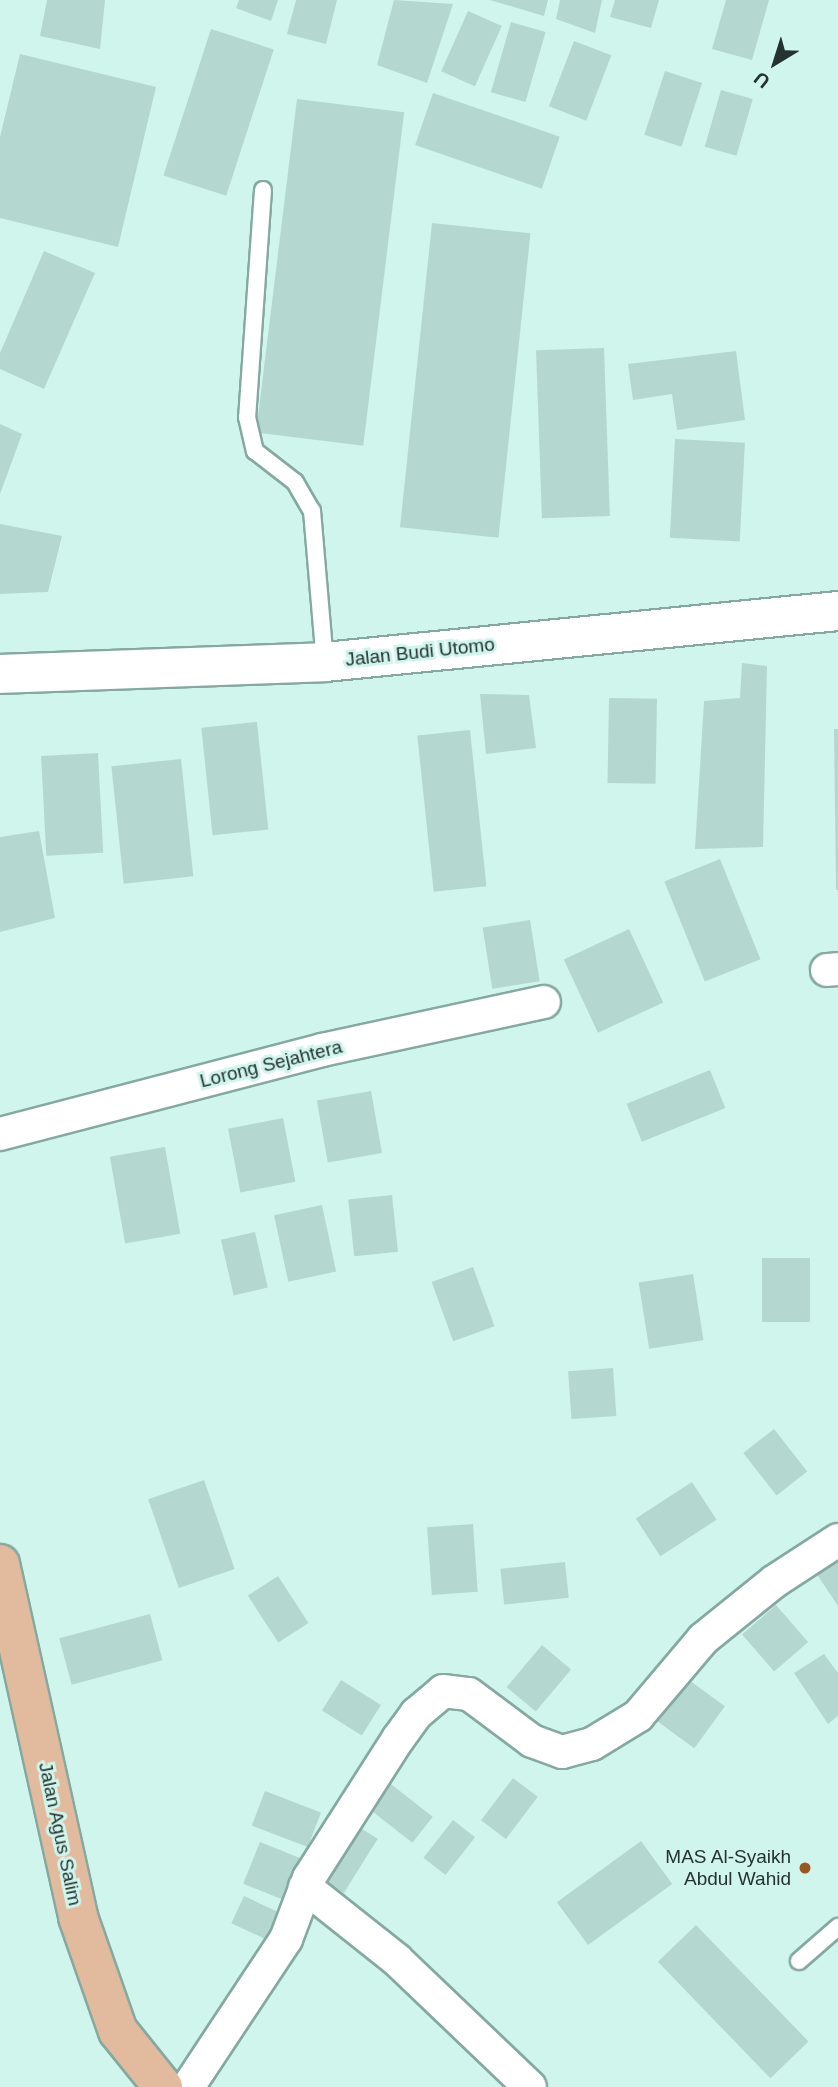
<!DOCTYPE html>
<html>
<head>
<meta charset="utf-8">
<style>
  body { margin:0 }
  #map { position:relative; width:838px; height:2087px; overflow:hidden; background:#d0f5ed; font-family:Arial,sans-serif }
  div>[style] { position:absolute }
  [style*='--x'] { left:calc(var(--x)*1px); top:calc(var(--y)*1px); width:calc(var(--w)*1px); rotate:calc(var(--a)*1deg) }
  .building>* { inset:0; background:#b4d8d0; transform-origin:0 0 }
  .roads { filter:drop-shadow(2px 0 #85a9a1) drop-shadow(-2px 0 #85a9a1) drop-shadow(0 2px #85a9a1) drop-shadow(0 -2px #85a9a1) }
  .service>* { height:16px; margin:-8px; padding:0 8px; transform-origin:8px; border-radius:8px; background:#fff }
  .minor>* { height:32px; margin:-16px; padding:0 16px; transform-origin:16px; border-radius:16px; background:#fff }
  .secondary>* { height:38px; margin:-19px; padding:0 19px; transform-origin:19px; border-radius:19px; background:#fff }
  .primary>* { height:38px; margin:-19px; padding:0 19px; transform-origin:19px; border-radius:19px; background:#e2bb9e }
  .dots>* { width:19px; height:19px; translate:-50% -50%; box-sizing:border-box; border:4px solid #d0f5ed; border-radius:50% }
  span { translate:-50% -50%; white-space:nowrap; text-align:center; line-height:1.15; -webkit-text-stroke:6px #d0f5ed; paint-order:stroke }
  .street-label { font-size:19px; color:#253330 }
  .poi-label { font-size:19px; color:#253330 }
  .right { translate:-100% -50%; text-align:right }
  .north { position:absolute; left:740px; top:28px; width:70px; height:70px; -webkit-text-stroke:5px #d0f5ed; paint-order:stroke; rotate:218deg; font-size:19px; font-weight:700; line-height:28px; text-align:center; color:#253330 }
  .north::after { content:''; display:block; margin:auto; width:24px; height:32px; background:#253330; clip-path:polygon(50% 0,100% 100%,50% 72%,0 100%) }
</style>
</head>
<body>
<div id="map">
  <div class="building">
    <i style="clip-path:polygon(47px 0,105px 0,100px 49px,40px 36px)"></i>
    <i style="clip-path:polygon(239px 0,278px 0,271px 21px,236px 8px)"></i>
    <i style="clip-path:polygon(296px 0,337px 0,326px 44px,287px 34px)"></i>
    <i style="clip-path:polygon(394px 0,453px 4px,427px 83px,377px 65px)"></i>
    <i style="clip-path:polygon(490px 0,548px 0,544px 16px)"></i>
    <i style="clip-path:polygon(560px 0,602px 0,595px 33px,556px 19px)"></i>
    <i style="clip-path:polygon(615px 0,659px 0,651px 28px,610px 17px)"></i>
    <i style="clip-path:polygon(726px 0,769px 0,752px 60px,712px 49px)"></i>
    <i style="left:468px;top:11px;width:37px;height:66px;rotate:24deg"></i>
    <i style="left:511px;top:22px;width:36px;height:73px;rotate:16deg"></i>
    <i style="left:211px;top:29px;width:66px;height:154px;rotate:18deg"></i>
    <i style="left:574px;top:41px;width:40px;height:70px;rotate:21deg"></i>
    <i style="clip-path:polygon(20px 54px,156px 87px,118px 247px,0 218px,0 137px)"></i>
    <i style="left:665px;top:71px;width:39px;height:67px;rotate:18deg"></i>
    <i style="left:721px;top:90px;width:33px;height:59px;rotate:16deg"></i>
    <i style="left:433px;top:93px;width:134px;height:55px;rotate:19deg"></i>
    <i style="left:297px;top:99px;width:108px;height:336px;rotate:7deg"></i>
    <i style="left:432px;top:223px;width:99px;height:306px;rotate:6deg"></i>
    <i style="clip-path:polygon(44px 251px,95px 273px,44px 389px,0 369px,0 353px)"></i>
    <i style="left:604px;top:348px;width:168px;height:68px;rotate:88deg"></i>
    <i style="clip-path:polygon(736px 351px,745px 420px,677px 430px,672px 394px,633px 400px,628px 364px)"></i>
    <i style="clip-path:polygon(0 424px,22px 434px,0 494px)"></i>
    <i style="left:675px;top:439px;width:70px;height:99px;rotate:3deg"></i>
    <i style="clip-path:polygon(0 524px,62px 536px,48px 592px,0 594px)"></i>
    <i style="clip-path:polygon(742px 663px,767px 666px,763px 847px,695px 849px,704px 701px,740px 698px)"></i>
    <i style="clip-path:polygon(480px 694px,529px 695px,536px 748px,486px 754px)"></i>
    <i style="left:609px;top:698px;width:48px;height:85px;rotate:1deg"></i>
    <i style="left:257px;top:722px;width:108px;height:56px;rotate:84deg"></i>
    <i style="clip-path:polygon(834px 729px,838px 729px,838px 890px,836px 890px)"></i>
    <i style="left:470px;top:730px;width:157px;height:53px;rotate:84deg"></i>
    <i style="left:98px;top:753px;width:100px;height:57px;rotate:87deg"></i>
    <i style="left:181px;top:759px;width:118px;height:70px;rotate:84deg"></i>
    <i style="clip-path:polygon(39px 831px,55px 918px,0 932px,0 837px)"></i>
    <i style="left:720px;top:859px;width:108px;height:60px;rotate:68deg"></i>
    <i style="left:530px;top:920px;width:62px;height:48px;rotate:81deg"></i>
    <i style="left:629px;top:929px;width:81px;height:72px;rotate:65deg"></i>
    <i style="left:710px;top:1070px;width:41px;height:90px;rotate:68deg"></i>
    <i style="left:371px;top:1091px;width:63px;height:55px;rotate:80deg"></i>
    <i style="left:283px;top:1118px;width:65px;height:56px;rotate:79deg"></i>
    <i style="left:165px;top:1147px;width:88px;height:56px;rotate:80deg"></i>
    <i style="left:392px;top:1195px;width:57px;height:44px;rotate:84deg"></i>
    <i style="left:322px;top:1205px;width:68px;height:49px;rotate:78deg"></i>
    <i style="left:255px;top:1232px;width:57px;height:35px;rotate:77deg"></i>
    <i style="left:762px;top:1258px;width:48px;height:64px"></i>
    <i style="left:473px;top:1267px;width:63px;height:44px;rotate:70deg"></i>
    <i style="left:693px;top:1274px;width:67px;height:55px;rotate:81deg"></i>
    <i style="left:613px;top:1368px;width:48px;height:45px;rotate:86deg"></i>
    <i style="left:774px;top:1429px;width:54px;height:39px;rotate:52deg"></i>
    <i style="left:204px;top:1480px;width:94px;height:59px;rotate:71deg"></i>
    <i style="left:692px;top:1482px;width:45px;height:67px;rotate:57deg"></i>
    <i style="left:473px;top:1524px;width:68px;height:46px;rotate:86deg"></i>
    <i style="clip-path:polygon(838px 1555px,838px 1606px,816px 1573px)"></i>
    <i style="left:565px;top:1562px;width:36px;height:65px;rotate:84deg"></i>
    <i style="left:278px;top:1576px;width:56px;height:36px;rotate:57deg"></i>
    <i style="left:776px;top:1605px;width:49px;height:45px;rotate:49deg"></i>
    <i style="left:150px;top:1614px;width:48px;height:94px;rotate:75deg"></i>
    <i style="left:542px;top:1645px;width:38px;height:55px;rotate:40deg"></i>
    <i style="clip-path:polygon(824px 1654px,838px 1673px,838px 1716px,828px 1724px,794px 1673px)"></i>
    <i style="left:682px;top:1675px;width:53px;height:52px;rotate:36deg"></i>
    <i style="left:341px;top:1680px;width:47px;height:36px;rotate:32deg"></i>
    <i style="left:513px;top:1778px;width:31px;height:53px;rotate:37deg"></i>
    <i style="left:387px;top:1781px;width:58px;height:33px;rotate:38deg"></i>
    <i style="left:265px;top:1791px;width:60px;height:37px;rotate:21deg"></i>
    <i style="left:453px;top:1820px;width:28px;height:48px;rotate:38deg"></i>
    <i style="left:354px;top:1824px;width:28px;height:64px;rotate:32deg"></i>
    <i style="left:641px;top:1841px;width:53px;height:104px;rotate:54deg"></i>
    <i style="left:260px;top:1842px;width:43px;height:45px;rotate:22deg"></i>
    <i style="left:244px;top:1896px;width:45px;height:30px;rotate:25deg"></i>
    <i style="left:696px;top:1925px;width:162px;height:53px;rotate:46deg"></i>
  </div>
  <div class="roads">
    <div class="service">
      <i style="--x:263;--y:190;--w:228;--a:94"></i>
      <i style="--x:247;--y:417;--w:35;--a:77"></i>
      <i style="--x:255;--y:451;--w:51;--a:37.8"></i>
      <i style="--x:295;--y:482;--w:34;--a:60"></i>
      <i style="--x:312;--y:511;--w:152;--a:85.1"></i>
      <i style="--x:799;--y:1961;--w:52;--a:-41.1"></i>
    </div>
    <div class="minor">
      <i style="--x:827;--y:970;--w:11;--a:-5"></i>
      <i style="--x:0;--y:1134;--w:333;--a:-14.6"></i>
      <i style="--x:322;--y:1050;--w:227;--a:-12.2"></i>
      <i style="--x:305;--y:1887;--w:117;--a:38.4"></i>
      <i style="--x:397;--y:1960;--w:184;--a:43.7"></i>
      <i style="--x:188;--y:2087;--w:178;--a:-56.5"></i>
      <i style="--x:286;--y:1939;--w:65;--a:-69.3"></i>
      <i style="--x:309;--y:1878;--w:165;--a:-57.4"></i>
      <i style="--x:398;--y:1739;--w:31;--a:-54"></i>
      <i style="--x:416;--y:1714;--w:35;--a:-40"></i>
      <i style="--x:443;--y:1691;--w:26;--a:7"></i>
      <i style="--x:469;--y:1694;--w:79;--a:36.7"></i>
      <i style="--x:532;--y:1741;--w:32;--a:20"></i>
      <i style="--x:562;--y:1752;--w:31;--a:-15"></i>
      <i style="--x:592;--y:1744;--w:54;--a:-31.3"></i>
      <i style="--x:638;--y:1716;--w:101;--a:-49.8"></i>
      <i style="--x:703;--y:1639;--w:92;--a:-38.9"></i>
      <i style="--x:775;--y:1581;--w:75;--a:-33.1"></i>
    </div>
    <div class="secondary">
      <i style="--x:0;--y:674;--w:325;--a:-2.1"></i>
      <i style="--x:325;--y:662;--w:516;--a:-5.68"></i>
    </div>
    <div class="primary">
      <i style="--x:0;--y:1564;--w:362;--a:77.5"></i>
      <i style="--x:78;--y:1917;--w:121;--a:70.7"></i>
      <i style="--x:118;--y:2031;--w:72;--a:51.2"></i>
    </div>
  </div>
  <div class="dots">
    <i style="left:805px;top:1868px;background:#985723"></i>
  </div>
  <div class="street-label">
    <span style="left:420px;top:652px;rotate:-6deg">Jalan Budi Utomo</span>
    <span style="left:271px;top:1064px;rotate:-14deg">Lorong Sejahtera</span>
    <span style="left:60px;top:1834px;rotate:78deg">Jalan Agus Salim</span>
  </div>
  <div class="poi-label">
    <span class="right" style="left:791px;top:1868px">MAS Al-Syaikh<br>Abdul Wahid</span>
  </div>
  <div class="north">U</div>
</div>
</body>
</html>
